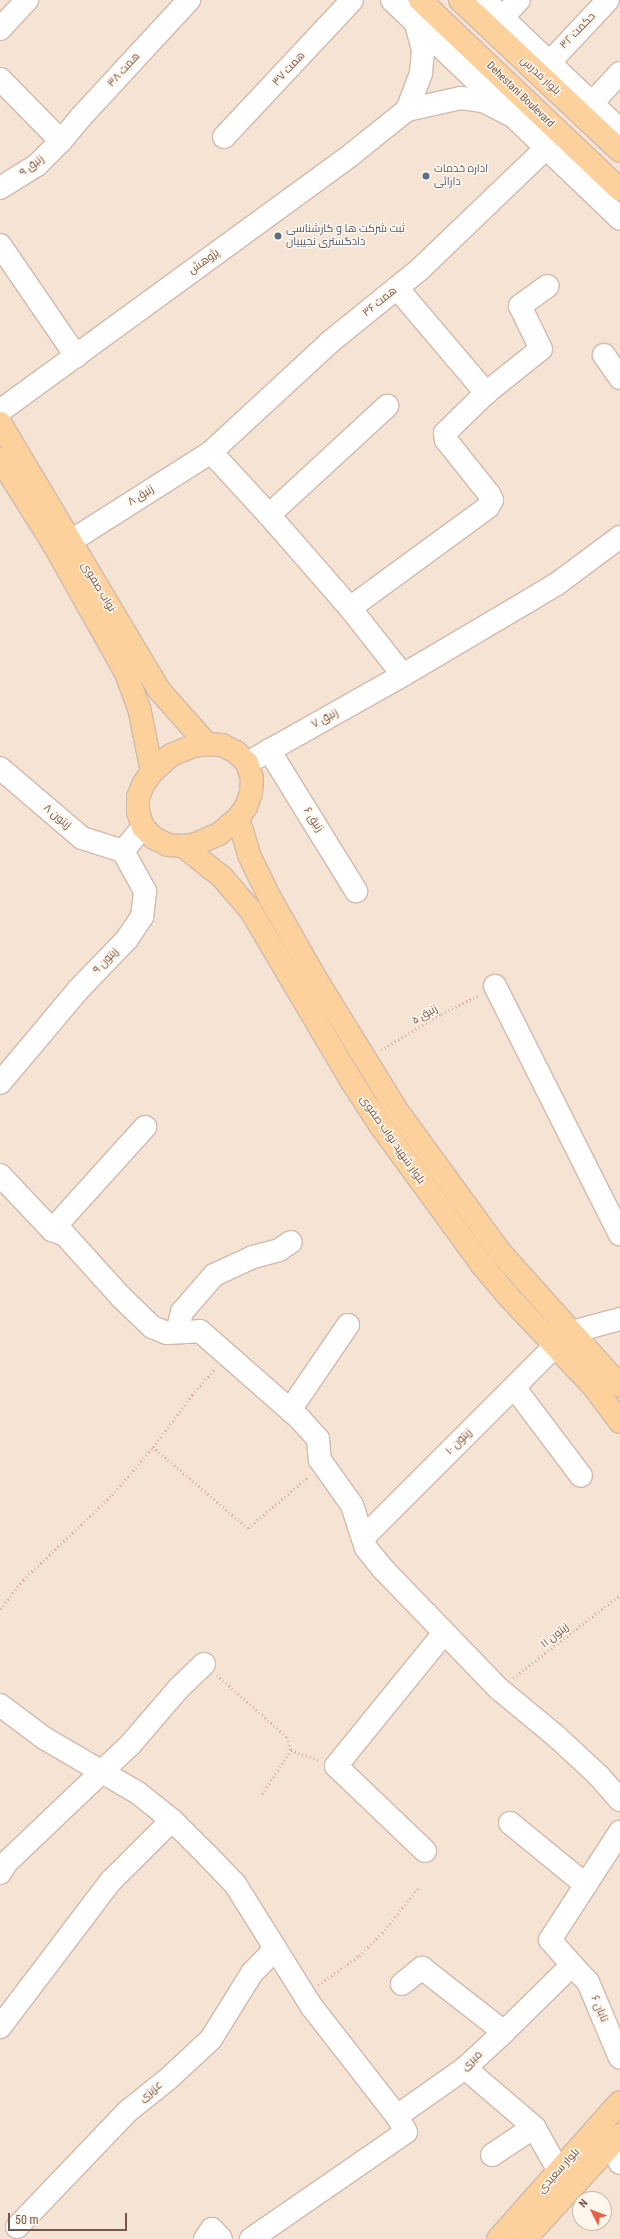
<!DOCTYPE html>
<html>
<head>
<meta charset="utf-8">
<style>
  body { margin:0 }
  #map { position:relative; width:620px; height:2239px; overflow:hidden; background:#fdf2e5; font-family:"Roboto Condensed",Cairo,sans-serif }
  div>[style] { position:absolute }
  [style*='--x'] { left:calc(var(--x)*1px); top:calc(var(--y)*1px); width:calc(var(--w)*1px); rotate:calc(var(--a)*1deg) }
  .residential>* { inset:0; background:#f5e3d3 }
  .path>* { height:2.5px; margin-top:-1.25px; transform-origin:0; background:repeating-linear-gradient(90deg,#d8b09f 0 1px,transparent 0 4px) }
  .roads { filter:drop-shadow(1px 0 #d1baad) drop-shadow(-1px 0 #d1baad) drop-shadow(0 1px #d1baad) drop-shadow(0 -1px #d1baad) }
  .minor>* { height:22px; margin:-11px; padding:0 11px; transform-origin:11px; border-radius:11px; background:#fff }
  .major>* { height:22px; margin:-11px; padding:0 11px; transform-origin:11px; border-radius:11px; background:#fcd19c }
  .dots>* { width:11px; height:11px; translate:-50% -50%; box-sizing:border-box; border:2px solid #fff6ec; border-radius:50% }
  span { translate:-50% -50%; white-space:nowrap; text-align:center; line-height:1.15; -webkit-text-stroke:3px #fff6ec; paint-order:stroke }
  .street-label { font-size:11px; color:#765649 }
  .service-label { font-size:11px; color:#4e5e75 }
  .left { translate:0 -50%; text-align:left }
  .north { position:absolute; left:572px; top:2191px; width:40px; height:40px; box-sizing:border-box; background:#fff6ec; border:1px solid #c8b6ab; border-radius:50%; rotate:312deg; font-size:11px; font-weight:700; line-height:16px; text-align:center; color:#765649 }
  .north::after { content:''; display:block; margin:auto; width:14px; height:18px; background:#e95f48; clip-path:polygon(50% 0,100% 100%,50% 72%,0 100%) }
  .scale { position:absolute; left:8px; top:2213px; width:119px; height:18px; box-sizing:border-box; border:2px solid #765649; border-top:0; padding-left:5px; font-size:12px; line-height:14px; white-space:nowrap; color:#765649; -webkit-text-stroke:3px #fff6ec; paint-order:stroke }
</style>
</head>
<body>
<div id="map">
  <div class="residential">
    <i style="clip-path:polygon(evenodd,0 0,620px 0,620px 2239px,0 2239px,0 0,580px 2199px,604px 2199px,604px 2223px,580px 2223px,580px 2199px)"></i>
  </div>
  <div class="path">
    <i style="--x:381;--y:1050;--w:70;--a:-31"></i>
    <i style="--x:441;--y:1014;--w:42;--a:-26.6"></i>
    <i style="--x:153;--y:1447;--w:125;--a:40.5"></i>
    <i style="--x:248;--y:1528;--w:80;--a:-40.4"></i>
    <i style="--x:0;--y:1609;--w:37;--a:-52"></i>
    <i style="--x:23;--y:1580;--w:123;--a:-43.7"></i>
    <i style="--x:112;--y:1495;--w:63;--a:-49.5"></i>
    <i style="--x:153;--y:1447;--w:65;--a:-53.1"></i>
    <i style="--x:192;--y:1395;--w:35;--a:-49"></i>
    <i style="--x:217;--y:1675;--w:94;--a:41.5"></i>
    <i style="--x:287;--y:1737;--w:14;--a:73"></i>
    <i style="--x:513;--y:1678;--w:135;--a:-37.8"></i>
    <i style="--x:262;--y:1794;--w:53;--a:-56.6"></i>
    <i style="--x:291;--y:1750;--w:29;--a:20"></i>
    <i style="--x:318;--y:1985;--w:50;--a:-35.3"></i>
    <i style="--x:359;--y:1956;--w:33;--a:-45"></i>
    <i style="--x:382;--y:1933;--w:59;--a:-51.2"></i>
  </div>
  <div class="roads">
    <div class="minor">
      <i style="--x:392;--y:0;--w:316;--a:43.8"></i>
      <i style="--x:484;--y:0;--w:188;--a:43.7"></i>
      <i style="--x:502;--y:18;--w:25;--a:-47"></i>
      <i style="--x:0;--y:29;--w:40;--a:-47"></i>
      <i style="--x:549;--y:63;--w:86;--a:-46.9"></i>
      <i style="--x:0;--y:79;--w:87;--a:45.5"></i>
      <i style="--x:592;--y:103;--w:41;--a:-47"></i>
      <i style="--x:407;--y:110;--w:40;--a:-69"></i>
      <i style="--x:421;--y:73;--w:23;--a:-85"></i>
      <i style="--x:423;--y:50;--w:30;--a:-105"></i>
      <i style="--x:224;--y:137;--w:187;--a:-46.9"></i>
      <i style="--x:0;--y:188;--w:44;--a:-31.9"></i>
      <i style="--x:37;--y:165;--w:34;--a:-45"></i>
      <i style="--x:61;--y:141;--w:30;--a:-50"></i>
      <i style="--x:80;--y:118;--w:161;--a:-47.3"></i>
      <i style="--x:0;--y:245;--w:135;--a:55.6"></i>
      <i style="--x:397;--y:288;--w:138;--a:49.7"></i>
      <i style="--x:604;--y:355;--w:28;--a:55"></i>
      <i style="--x:0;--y:411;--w:436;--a:-36.1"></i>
      <i style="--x:352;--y:154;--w:70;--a:-38.7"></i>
      <i style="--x:407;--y:110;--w:55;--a:-12.5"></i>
      <i style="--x:461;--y:98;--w:22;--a:8"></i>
      <i style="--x:483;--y:101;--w:31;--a:27"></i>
      <i style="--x:211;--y:452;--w:86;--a:47.4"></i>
      <i style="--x:269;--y:515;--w:123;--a:48.9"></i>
      <i style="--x:350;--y:608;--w:85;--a:51.7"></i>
      <i style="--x:269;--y:515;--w:161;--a:-42.7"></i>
      <i style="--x:71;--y:541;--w:166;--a:-32.4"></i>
      <i style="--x:211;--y:452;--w:162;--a:-42.7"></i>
      <i style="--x:330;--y:342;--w:114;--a:-39"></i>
      <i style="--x:419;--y:270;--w:176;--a:-43.8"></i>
      <i style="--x:350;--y:608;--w:171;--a:-36.2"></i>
      <i style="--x:488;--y:507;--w:8;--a:-60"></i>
      <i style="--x:492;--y:500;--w:7;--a:-117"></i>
      <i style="--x:489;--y:494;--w:69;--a:-128.5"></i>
      <i style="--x:446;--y:440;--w:7;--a:-98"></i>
      <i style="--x:445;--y:433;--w:57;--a:-44.3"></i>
      <i style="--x:486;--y:393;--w:70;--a:-38.7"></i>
      <i style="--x:541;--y:349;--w:48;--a:-116"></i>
      <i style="--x:520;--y:306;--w:34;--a:-36"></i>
      <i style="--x:269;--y:750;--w:166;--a:58.3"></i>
      <i style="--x:247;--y:763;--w:179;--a:-29.4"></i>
      <i style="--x:403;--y:675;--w:147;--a:-30.6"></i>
      <i style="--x:530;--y:600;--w:33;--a:-31"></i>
      <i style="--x:558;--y:583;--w:77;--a:-36.6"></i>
      <i style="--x:0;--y:768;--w:108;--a:40.5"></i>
      <i style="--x:82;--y:838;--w:43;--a:17.6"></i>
      <i style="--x:495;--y:986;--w:278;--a:63.3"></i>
      <i style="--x:0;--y:1083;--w:121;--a:-50"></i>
      <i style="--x:78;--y:990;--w:71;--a:-46.1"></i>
      <i style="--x:127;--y:939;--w:27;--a:-56"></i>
      <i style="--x:142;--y:917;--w:26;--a:-83"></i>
      <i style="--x:145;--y:891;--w:46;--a:-118.8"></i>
      <i style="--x:123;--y:851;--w:31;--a:-50"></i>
      <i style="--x:0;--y:1175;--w:76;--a:46.6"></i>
      <i style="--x:52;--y:1230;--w:14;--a:21"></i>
      <i style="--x:65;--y:1235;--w:84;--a:47.9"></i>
      <i style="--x:121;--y:1297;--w:43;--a:44.1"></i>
      <i style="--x:152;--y:1327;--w:16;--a:22"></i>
      <i style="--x:167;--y:1333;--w:33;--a:-3"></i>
      <i style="--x:200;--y:1331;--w:133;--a:41.3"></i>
      <i style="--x:300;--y:1419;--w:27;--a:48"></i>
      <i style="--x:318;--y:1439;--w:21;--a:85"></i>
      <i style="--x:320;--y:1460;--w:55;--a:54.6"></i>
      <i style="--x:352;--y:1505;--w:45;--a:72"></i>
      <i style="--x:366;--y:1548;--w:28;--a:51"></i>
      <i style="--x:384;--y:1570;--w:165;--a:46"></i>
      <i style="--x:499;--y:1689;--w:75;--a:39.6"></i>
      <i style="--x:557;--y:1737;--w:57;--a:42.9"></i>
      <i style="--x:599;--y:1776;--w:32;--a:49"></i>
      <i style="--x:52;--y:1230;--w:139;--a:-47.9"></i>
      <i style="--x:177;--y:1332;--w:21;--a:-76"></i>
      <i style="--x:182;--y:1312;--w:49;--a:-49.1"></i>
      <i style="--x:214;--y:1275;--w:43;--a:-24.8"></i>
      <i style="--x:253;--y:1257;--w:27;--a:-15"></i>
      <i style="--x:279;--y:1250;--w:14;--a:-34"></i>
      <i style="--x:572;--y:1332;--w:50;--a:-15.2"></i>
      <i style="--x:514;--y:1387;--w:111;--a:53"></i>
      <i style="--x:290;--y:1410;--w:103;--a:-55.7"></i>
      <i style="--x:363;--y:1538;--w:272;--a:-45"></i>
      <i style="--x:0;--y:1705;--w:55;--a:36.9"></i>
      <i style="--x:44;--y:1738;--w:109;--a:30.3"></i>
      <i style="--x:138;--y:1793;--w:43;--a:38.5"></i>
      <i style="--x:172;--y:1820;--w:51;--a:45"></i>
      <i style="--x:208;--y:1856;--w:39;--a:46"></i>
      <i style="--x:235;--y:1884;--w:145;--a:58"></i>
      <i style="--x:312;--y:2007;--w:138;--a:52.1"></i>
      <i style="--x:510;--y:1823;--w:98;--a:39.2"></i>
      <i style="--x:425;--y:1851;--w:123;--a:-136.3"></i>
      <i style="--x:336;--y:1766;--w:171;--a:-50.9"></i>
      <i style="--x:0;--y:1873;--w:13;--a:-58"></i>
      <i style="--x:7;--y:1862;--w:170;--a:-43.6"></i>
      <i style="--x:130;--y:1745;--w:74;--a:-49.4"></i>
      <i style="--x:178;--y:1689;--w:36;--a:-44"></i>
      <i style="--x:572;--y:1965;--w:23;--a:47"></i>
      <i style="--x:588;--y:1982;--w:82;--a:67.2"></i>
      <i style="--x:402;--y:1984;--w:26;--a:-39"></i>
      <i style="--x:422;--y:1968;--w:104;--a:38"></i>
      <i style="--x:0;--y:2027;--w:183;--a:-52.8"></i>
      <i style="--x:111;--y:1881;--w:86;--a:-45"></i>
      <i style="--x:465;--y:2068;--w:91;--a:40.5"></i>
      <i style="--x:534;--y:2127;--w:51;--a:60.4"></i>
      <i style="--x:611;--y:2145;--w:20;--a:63"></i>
      <i style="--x:492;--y:2155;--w:50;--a:-33.7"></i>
      <i style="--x:17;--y:2227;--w:161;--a:-46.3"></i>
      <i style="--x:128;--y:2111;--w:51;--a:-38.7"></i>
      <i style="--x:168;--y:2079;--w:59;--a:-42.9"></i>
      <i style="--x:211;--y:2039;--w:78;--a:-58.2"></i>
      <i style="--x:252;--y:1973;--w:33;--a:-46"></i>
      <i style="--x:205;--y:2239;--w:12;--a:-55"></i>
      <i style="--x:212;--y:2229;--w:13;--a:48"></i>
      <i style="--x:251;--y:2239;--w:188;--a:-34.6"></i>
      <i style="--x:406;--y:2132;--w:18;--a:-119"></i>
      <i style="--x:397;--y:2116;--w:83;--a:-35.2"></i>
      <i style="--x:465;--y:2068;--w:53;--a:-42.7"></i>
      <i style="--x:504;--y:2032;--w:95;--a:-44.6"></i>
      <i style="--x:572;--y:1965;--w:33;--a:-131"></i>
      <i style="--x:550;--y:1940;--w:129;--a:-57.1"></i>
    </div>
    <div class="major">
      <i style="--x:420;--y:0;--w:276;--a:43.5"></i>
      <i style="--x:460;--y:0;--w:220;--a:43.3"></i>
      <i style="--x:0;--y:423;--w:311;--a:59.2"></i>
      <i style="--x:159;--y:690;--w:72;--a:48.4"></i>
      <i style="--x:0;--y:459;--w:99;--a:57.8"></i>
      <i style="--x:53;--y:543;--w:149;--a:60.7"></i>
      <i style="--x:126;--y:673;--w:37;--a:70"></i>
      <i style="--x:139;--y:708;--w:65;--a:78.5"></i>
      <i style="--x:207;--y:744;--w:15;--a:4"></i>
      <i style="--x:222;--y:745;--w:16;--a:27"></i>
      <i style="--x:236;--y:752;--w:16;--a:45"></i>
      <i style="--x:247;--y:763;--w:16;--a:72"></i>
      <i style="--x:252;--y:778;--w:15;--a:94"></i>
      <i style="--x:251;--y:793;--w:15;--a:110"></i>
      <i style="--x:246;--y:807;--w:14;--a:126"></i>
      <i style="--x:238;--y:818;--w:25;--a:140"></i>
      <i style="--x:219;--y:834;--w:25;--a:157"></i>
      <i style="--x:196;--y:844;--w:13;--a:171"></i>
      <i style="--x:183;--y:846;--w:15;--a:-176"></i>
      <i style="--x:168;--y:845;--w:16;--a:-153"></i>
      <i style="--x:154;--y:838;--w:16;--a:-135"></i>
      <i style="--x:143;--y:827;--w:16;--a:-108"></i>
      <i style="--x:138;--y:812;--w:15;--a:-90"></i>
      <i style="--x:138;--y:797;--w:15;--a:-67"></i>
      <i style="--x:144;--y:783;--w:14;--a:-54"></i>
      <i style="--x:152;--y:772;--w:25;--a:-42"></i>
      <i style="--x:171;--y:755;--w:24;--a:-22"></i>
      <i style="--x:193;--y:746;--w:14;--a:-8"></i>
      <i style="--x:238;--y:818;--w:39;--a:73"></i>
      <i style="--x:249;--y:855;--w:48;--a:64"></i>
      <i style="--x:270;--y:898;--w:87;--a:60.5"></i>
      <i style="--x:313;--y:974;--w:162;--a:58.4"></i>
      <i style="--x:398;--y:1112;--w:175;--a:53.9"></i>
      <i style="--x:501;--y:1253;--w:178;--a:48.2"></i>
      <i style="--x:183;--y:846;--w:50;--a:38.5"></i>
      <i style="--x:222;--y:877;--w:45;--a:49.5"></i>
      <i style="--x:251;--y:911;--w:199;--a:59.4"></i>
      <i style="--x:352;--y:1082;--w:51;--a:56.9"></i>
      <i style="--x:380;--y:1125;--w:173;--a:53.9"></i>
      <i style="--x:482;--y:1265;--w:40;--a:50"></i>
      <i style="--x:508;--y:1296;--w:124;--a:46.6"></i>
      <i style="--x:593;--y:1386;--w:45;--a:53.1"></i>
      <i style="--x:498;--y:2239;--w:183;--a:-48.3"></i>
      <i style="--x:525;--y:2239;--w:141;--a:-47.6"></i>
    </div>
  </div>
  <div class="dots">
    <i style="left:426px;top:176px;background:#5c6f8a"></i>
    <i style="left:278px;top:236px;background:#5c6f8a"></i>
  </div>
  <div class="street-label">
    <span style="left:578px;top:31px;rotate:-46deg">حکمت ۳۲</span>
    <span style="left:289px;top:69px;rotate:-47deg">همت ۳۷</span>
    <span style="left:124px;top:70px;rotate:-47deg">همت ۳۸</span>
    <span style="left:540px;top:76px;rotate:43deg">بلوار مدرس</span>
    <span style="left:520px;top:95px;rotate:44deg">Dehestani Boulevard</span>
    <span style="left:32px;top:166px;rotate:-38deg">زنبق ۹</span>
    <span style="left:204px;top:262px;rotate:-36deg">پژوهش</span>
    <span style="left:380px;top:302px;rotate:-39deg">همت ۳۶</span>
    <span style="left:141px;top:496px;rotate:-32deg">زنبق ۸</span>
    <span style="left:98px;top:587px;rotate:59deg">نواب صفوی</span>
    <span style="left:325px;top:719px;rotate:-29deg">زنبق ۷</span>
    <span style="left:57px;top:817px;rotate:40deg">زیتون ۸</span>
    <span style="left:313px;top:820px;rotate:58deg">زنبق ۶</span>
    <span style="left:106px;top:961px;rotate:-46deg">زیتون ۹</span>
    <span style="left:425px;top:1015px;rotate:-30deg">زنبق ۵</span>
    <span style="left:392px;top:1140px;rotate:55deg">بلوار شهید نواب صفوی</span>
    <span style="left:459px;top:1442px;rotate:-45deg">زیتون ۱۰</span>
    <span style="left:555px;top:1636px;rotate:-38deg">زیتون ۱۱</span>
    <span style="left:599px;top:2009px;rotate:67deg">تابان ۶</span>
    <span style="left:472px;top:2061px;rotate:-41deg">میری</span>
    <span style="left:151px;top:2092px;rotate:-38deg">عزیزی</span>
    <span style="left:559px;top:2171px;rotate:-48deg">بلوار سعیدی</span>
  </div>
  <div class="service-label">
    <span class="left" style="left:434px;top:176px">اداره خدمات<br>دارائی</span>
    <span class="left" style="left:286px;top:236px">ثبت شرکت ها و کارشناسی<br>دادگستری نجیبیان</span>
  </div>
  <div class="north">N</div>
  <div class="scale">50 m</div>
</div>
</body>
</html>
